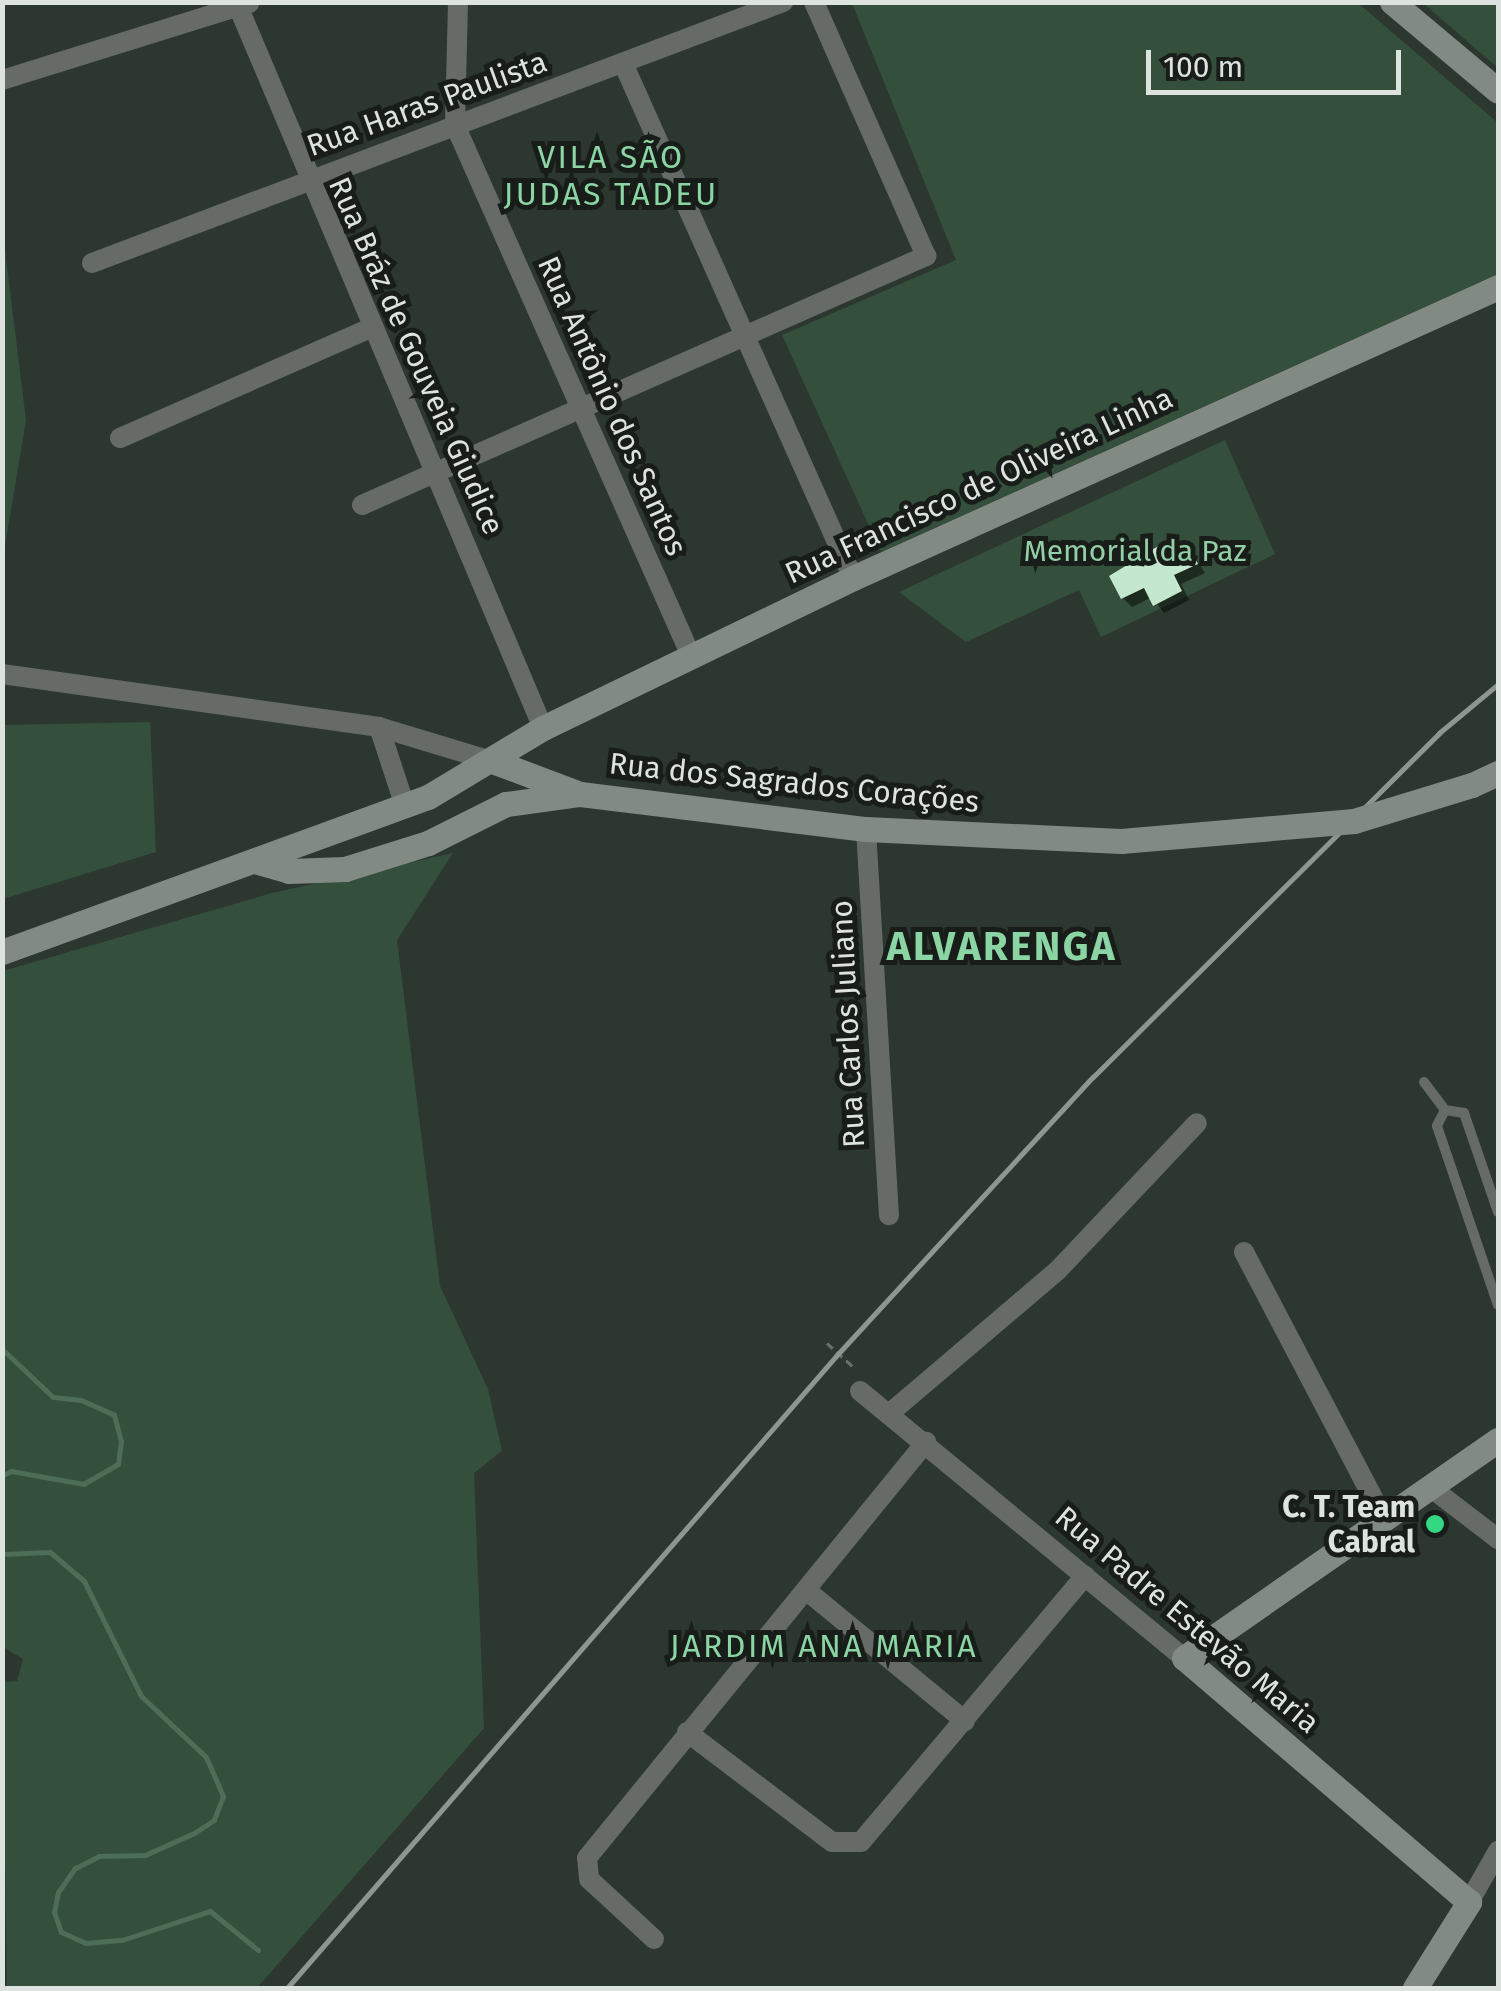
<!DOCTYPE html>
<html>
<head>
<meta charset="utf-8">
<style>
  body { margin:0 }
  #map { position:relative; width:1501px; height:1991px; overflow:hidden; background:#2c372f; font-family:"Fira Sans",sans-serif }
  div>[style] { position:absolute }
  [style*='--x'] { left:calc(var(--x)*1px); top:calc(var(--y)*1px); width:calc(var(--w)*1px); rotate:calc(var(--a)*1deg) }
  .green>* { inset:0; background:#354f3d }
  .shadow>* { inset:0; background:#0007 }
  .stream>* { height:5px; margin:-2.5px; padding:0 2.5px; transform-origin:2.5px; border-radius:2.5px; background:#4d6d57 }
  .building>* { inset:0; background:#c4e8cf }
  .path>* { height:2.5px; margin-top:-1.25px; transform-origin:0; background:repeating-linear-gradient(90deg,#68726b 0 8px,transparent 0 13px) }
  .lane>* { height:10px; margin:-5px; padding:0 5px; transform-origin:5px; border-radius:5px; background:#666b67 }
  .street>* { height:20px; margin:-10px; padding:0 10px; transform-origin:10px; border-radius:10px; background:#666b67 }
  .secondary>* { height:25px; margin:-12.5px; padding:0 12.5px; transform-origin:12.5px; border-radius:12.5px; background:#828a84 }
  .rail>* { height:5px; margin:-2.5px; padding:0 2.5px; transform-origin:2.5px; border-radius:2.5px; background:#8d968f }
  .secondary-bridge>* { height:25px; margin:-12.5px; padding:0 12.5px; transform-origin:12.5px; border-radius:12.5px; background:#828a84 }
  .dots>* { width:28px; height:28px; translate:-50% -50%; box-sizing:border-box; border:5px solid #181d19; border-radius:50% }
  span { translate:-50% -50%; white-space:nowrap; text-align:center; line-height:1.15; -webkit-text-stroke:10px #181d19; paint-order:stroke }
  .street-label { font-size:30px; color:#dde4df }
  .park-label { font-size:30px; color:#94cea7 }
  .poi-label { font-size:30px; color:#dde4df; font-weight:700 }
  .right { translate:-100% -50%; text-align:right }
  .neighbourhood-label { font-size:32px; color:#8bd4a4; letter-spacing:2.5px }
  .district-label { font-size:40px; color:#8bd4a4; font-weight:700; letter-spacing:2.5px }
  .frame { position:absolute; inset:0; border:5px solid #dde4df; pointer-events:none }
  .scale { position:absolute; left:1146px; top:50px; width:255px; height:45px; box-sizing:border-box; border:5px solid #dde4df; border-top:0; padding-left:12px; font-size:30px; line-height:35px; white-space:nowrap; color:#dde4df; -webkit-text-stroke:8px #181d19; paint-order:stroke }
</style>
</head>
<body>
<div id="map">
  <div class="green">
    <i style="clip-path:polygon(852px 3px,1358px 3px,1498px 123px,1498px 274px,881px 552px,782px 335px,956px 260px)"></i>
    <i style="clip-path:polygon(1423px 3px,1498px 3px,1498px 68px)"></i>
    <i style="clip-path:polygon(3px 234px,26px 420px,3px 558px)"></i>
    <i style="clip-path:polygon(1225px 440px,1275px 554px,1101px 637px,1079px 590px,966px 642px,899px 592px)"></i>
    <i style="clip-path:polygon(150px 722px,156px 852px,3px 899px,3px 725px)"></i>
    <i style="clip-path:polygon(453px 853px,397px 940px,440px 1286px,488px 1389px,502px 1451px,474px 1473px,484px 1728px,257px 1988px,7px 1988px,2px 1682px,17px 1681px,23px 1659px,3px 1647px,3px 971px,272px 893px)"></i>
  </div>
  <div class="shadow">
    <i style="clip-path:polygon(1187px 545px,1205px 573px,1181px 584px,1189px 600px,1164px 613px,1152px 597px,1132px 607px,1123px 598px,1134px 560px)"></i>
  </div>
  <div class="stream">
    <i style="--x:2;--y:1349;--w:70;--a:43.3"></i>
    <i style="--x:53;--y:1397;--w:28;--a:6"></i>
    <i style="--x:81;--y:1400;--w:36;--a:24"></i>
    <i style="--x:114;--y:1415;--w:27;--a:75"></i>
    <i style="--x:121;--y:1441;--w:23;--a:97"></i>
    <i style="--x:118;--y:1464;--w:39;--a:150"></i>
    <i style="--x:84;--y:1484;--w:74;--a:-169.9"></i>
    <i style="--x:11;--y:1471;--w:10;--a:151"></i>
    <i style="--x:2;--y:1554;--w:48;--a:-2.4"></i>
    <i style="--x:50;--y:1552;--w:45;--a:40.5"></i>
    <i style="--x:84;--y:1581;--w:128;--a:63.6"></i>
    <i style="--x:141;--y:1696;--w:89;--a:43.2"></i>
    <i style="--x:206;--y:1757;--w:43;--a:66.4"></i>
    <i style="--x:223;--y:1796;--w:26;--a:111"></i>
    <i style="--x:214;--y:1820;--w:24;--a:147"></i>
    <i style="--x:194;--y:1833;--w:54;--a:155.8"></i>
    <i style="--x:145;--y:1855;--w:46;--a:178.8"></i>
    <i style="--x:99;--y:1856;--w:27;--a:153"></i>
    <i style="--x:75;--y:1868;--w:29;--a:125"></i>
    <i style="--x:58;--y:1892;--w:20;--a:101"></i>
    <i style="--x:54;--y:1912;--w:21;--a:71"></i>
    <i style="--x:61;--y:1932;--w:27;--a:24"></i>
    <i style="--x:86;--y:1943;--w:36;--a:-5"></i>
    <i style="--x:122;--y:1940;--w:93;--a:-18.2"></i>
    <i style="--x:210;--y:1911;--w:62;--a:39.1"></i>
  </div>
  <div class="building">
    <i style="clip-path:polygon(1188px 542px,1198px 564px,1174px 575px,1182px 591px,1153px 606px,1144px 588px,1121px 599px,1109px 576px,1160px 545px,1164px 552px)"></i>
  </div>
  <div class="path">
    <i style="--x:827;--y:1343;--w:36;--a:42"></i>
  </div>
  <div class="lane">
    <i style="--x:1424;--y:1082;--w:35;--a:53"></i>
    <i style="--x:1498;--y:1212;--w:105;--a:-109"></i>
    <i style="--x:1464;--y:1113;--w:19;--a:-171"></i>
    <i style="--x:1445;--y:1110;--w:18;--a:117"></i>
    <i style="--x:1437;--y:1126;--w:189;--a:71.2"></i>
  </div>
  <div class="street">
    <i style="--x:458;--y:2;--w:123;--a:91.4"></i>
    <i style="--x:455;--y:125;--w:583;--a:66.03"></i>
    <i style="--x:238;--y:6;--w:784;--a:67.1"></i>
    <i style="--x:623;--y:63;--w:564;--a:65.93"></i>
    <i style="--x:2;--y:80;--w:259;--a:-17.3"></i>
    <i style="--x:92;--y:263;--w:739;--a:-20.69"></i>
    <i style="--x:120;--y:438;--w:274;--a:-23.7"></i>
    <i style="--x:362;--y:505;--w:617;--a:-23.82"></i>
    <i style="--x:926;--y:256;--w:278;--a:-113.8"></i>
    <i style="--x:2;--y:674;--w:381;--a:8"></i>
    <i style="--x:379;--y:727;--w:121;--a:16.8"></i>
    <i style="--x:379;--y:727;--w:83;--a:71.8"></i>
    <i style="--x:866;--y:829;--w:387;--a:86.6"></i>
    <i style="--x:1244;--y:1252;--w:301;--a:62.3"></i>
    <i style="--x:860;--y:1391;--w:420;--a:39.5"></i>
    <i style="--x:890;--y:1413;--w:221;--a:-40.4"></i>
    <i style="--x:1058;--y:1270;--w:202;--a:-46.6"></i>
    <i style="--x:1430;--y:1487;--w:86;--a:37.4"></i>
    <i style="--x:806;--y:1590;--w:206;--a:39.5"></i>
    <i style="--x:687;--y:1732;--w:182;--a:37.2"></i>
    <i style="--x:832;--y:1842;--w:29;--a:0"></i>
    <i style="--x:861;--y:1842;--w:348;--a:-49.9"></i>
    <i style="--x:1469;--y:1902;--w:59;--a:-60.4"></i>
    <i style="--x:654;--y:1939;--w:88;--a:-137.3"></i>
    <i style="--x:589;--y:1879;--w:21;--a:-95"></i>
    <i style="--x:587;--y:1858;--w:537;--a:-50.82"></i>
  </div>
  <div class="secondary">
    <i style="--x:1392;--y:2;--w:138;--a:40"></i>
    <i style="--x:495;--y:762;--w:85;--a:20.6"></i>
    <i style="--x:1472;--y:785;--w:29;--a:-25"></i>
    <i style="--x:258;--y:862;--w:32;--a:16"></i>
    <i style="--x:289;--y:871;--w:56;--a:-2"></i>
    <i style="--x:345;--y:869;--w:87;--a:-17.4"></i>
    <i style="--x:428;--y:843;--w:87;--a:-26.6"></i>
    <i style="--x:506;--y:804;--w:75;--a:-7.7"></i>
    <i style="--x:580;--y:794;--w:288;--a:7"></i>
    <i style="--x:866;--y:829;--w:255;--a:2.7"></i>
    <i style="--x:2;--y:952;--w:453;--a:-20"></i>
    <i style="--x:428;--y:797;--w:134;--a:-31"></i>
    <i style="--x:543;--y:728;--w:344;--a:-25.8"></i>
    <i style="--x:853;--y:578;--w:708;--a:-24.28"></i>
    <i style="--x:1415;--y:1988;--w:102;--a:-57.9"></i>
    <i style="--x:1469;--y:1902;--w:375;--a:-139.4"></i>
    <i style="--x:1184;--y:1658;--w:382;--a:-34.8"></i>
  </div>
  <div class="rail">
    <i style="--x:287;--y:1988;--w:837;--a:-49.02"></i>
    <i style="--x:836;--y:1356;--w:379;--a:-47.4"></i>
    <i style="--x:1093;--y:1077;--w:488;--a:-44.8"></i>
    <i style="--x:1439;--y:733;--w:77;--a:-39.7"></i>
  </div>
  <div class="secondary-bridge">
    <i style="--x:1121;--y:841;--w:234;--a:-4.9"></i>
    <i style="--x:1354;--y:821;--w:123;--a:-17"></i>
  </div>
  <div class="dots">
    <i style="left:1435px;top:1524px;background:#33d882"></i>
  </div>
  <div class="street-label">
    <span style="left:427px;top:104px;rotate:-20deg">Rua Haras Paulista</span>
    <span style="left:416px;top:356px;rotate:66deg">Rua Bráz de Gouveia Giudice</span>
    <span style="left:612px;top:406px;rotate:66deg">Rua Antônio dos Santos</span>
    <span style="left:979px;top:486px;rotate:-25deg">Rua Francisco de Oliveira Linha</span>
    <span style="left:794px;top:783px;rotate:6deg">Rua dos Sagrados Corações</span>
    <span style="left:848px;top:1024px;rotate:-93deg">Rua Carlos Juliano</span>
    <span style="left:1187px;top:1620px;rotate:40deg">Rua Padre Estevão Maria</span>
  </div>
  <div class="park-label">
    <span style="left:1135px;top:551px">Memorial da Paz</span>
  </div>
  <div class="poi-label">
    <span class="right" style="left:1415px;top:1524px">C. T. Team<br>Cabral</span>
  </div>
  <div class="neighbourhood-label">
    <span style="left:611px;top:176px">VILA SÃO<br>JUDAS TADEU</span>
    <span style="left:824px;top:1646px">JARDIM ANA MARIA</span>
  </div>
  <div class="district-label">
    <span style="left:1002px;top:947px">ALVARENGA</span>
  </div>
  <div class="frame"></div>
  <div class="scale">100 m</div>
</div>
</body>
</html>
